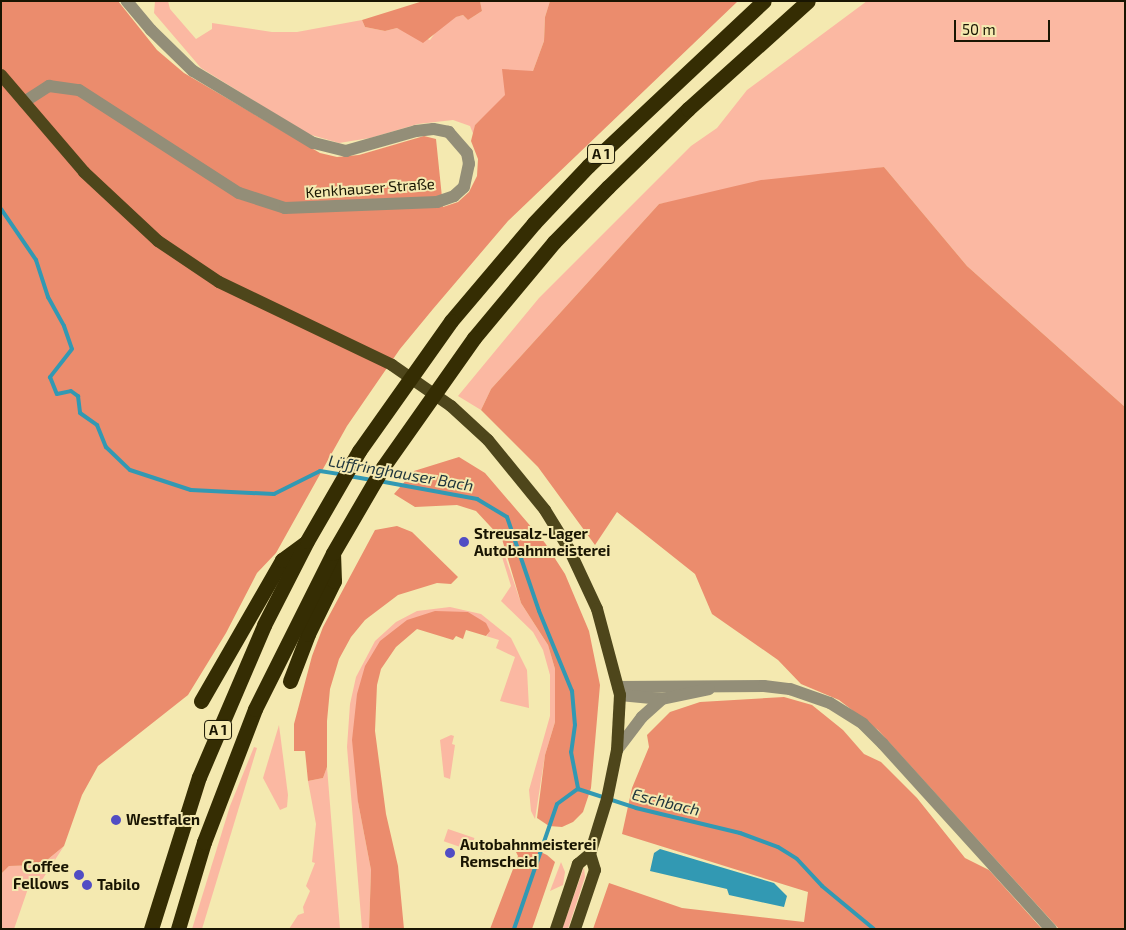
<!DOCTYPE html>
<html>
<head>
<meta charset="utf-8">
<style>
  body { margin:0 }
  #map { position:relative; width:1126px; height:930px; overflow:hidden; background:#f4e9b0; font-family:"Exo 2",sans-serif }
  div>[style] { position:absolute }
  [style*='--x'] { left:calc(var(--x)*1px); top:calc(var(--y)*1px); width:calc(var(--w)*1px); rotate:calc(var(--a)*1deg) }
  .green>* { inset:0; background:#fbb8a2; transform-origin:0 0 }
  .forest>* { inset:0; background:#eb8c6d }
  .water>* { inset:0; background:#3299b3 }
  .stream>* { height:4px; margin:-2px; padding:0 2px; transform-origin:2px; border-radius:2px; background:#3299b3 }
  .minor>* { height:12px; margin:-6px; padding:0 6px; transform-origin:6px; border-radius:6px; background:#938e78 }
  .major>* { height:12px; margin:-6px; padding:0 6px; transform-origin:6px; border-radius:6px; background:#4e461b }
  .highway>* { height:15px; margin:-7.5px; padding:0 7.5px; transform-origin:7.5px; border-radius:7.5px; background:#352d03 }
  .highway-bridge>* { height:15px; margin:-7.5px; padding:0 7.5px; transform-origin:7.5px; border-radius:7.5px; background:#352d03 }
  .dots>* { width:14px; height:14px; translate:-50% -50%; box-sizing:border-box; border:2px solid #f4e9b0; border-radius:50% }
  span { translate:-50% -50%; white-space:nowrap; text-align:center; line-height:1.15; -webkit-text-stroke:4px #f4e9b0; paint-order:stroke }
  .shield-label span { padding:1px 4px; background:#f4e9b0; border:1px solid; border-radius:4px; -webkit-text-stroke-width:0 }
  .shield-label { font-size:14px; color:#191502; font-weight:700 }
  .street-label { font-size:15px; color:#191502 }
  .poi-label { font-size:15px; color:#191502; font-weight:700 }
  .left { translate:0 -50%; text-align:left }
  .right { translate:-100% -50%; text-align:right }
  .water-label { font-size:16px; color:#20363d; font-style:italic }
  .frame { position:absolute; inset:0; border:2px solid #191502; pointer-events:none }
  .scale { position:absolute; left:954px; top:20px; width:96px; height:22px; box-sizing:border-box; border:2px solid #191502; border-top:0; padding-left:6px; font-size:15px; line-height:18px; white-space:nowrap; color:#191502; -webkit-text-stroke:4px #f4e9b0; paint-order:stroke }
</style>
</head>
<body>
<div id="map">
  <div class="green">
    <i style="clip-path:polygon(155px 1px,168px 1px,170px 9px,196px 39px,212px 29px,212px 23px,272px 32px,297px 32px,362px 20px,365px 27px,385px 31px,397px 28px,430px 40px,440px 26px,455px 17px,463px 15px,468px 20px,482px 11px,480px 1px,550px 1px,545px 17px,544px 41px,533px 71px,475px 125px,474px 136px,470px 126px,453px 120px,418px 124px,370px 138px,339px 143px,308px 134px,201px 68px,154px 13px)"></i>
    <i style="clip-path:polygon(867px 1px,1125px 1px,1125px 407px,967px 266px,884px 167px,659px 204px,491px 389px,481px 410px,458px 396px,539px 298px,691px 146px,717px 128px,747px 90px)"></i>
    <i style="clip-path:polygon(505px 556px,521px 603px,548px 645px,555px 669px,555px 722px,545px 755px,535px 819px,531px 811px,529px 790px,550px 716px,550px 675px,543px 650px,533px 632px,501px 601px,511px 586px,502px 557px)"></i>
    <i style="clip-path:polygon(450px 607px,481px 614px,511px 638px,527px 670px,529px 708px,500px 701px,515px 657px,496px 648px,499px 640px,486px 636px,488px 635px,468px 612px,381px 641px,358px 802px,371px 870px,369px 929px,362px 929px,347px 747px,350px 704px,356px 677px,375px 641px,396px 622px,417px 611px)"></i>
    <i style="clip-path:polygon(279px 725px,288px 795px,287px 807px,280px 810px,263px 778px)"></i>
    <i style="clip-path:polygon(451px 735px,454px 736px,452px 744px,455px 745px,450px 779px,444px 777px,440px 740px)"></i>
    <i style="clip-path:polygon(254px 747px,257px 748px,202px 929px,192px 929px,230px 806px)"></i>
    <i style="clip-path:polygon(327px 767px,340px 929px,289px 929px,298px 915px,304px 913px,303px 907px,310px 891px,306px 886px,315px 863px,312px 862px,316px 824px,308px 781px,323px 778px)"></i>
    <i style="left:448px;top:829px;width:28px;height:13px;rotate:19deg"></i>
    <i style="clip-path:polygon(479px 840px,488px 843px,500px 848px,484px 852px,476px 849px)"></i>
    <i style="clip-path:polygon(64px 846px,40px 883px,31px 880px,14px 929px,1px 929px,1px 874px,9px 866px,41px 865px)"></i>
    <i style="clip-path:polygon(561px 862px,565px 872px,563px 885px,550px 891px)"></i>
    <i style="clip-path:polygon(584px 867px,585px 877px,568px 929px,562px 929px)"></i>
  </div>
  <div class="forest">
    <i style="clip-path:polygon(1px 1px,118px 1px,157px 50px,184px 73px,320px 153px,337px 157px,359px 155px,424px 136px,436px 139px,443px 207px,458px 202px,469px 192px,477px 176px,478px 159px,471px 141px,475px 125px,505px 95px,502px 69px,533px 71px,544px 41px,545px 17px,550px 1px,738px 1px,508px 221px,433px 309px,400px 349px,347px 426px,276px 553px,257px 573px,226px 633px,188px 695px,98px 766px,82px 795px,64px 846px,41px 865px,9px 866px,1px 874px)"></i>
    <i style="clip-path:polygon(423px 1px,480px 1px,482px 11px,468px 20px,463px 15px,456px 17px,423px 43px,397px 28px,385px 31px,365px 27px,362px 20px)"></i>
    <i style="clip-path:polygon(884px 167px,967px 266px,1125px 407px,1125px 929px,1059px 929px,878px 730px,839px 700px,801px 684px,778px 660px,712px 614px,695px 574px,617px 512px,595px 545px,538px 467px,481px 410px,491px 389px,659px 204px,761px 180px)"></i>
    <i style="clip-path:polygon(459px 457px,485px 473px,545px 543px,565px 574px,589px 631px,600px 685px,591px 788px,583px 812px,573px 822px,562px 827px,549px 826px,537px 818px,545px 755px,555px 722px,555px 669px,548px 645px,521px 603px,502px 539px,476px 511px,457px 505px,415px 507px,394px 494px,414px 471px)"></i>
    <i style="clip-path:polygon(397px 526px,412px 532px,458px 577px,451px 584px,437px 583px,398px 595px,365px 620px,351px 637px,339px 659px,330px 689px,327px 721px,327px 767px,323px 778px,308px 781px,305px 751px,294px 751px,294px 724px,312px 656px,323px 627px,375px 530px)"></i>
    <i style="clip-path:polygon(435px 611px,468px 612px,486px 623px,490px 631px,486px 636px,466px 630px,463px 639px,456px 636px,453px 640px,417px 629px,396px 647px,381px 669px,377px 685px,375px 731px,386px 814px,398px 866px,404px 929px,369px 929px,371px 870px,358px 802px,352px 740px,357px 694px,365px 666px,380px 641px,407px 620px)"></i>
    <i style="clip-path:polygon(784px 697px,812px 705px,843px 730px,864px 754px,881px 762px,917px 798px,965px 858px,989px 870px,1042px 929px,593px 929px,609px 883px,682px 908px,804px 922px,808px 892px,622px 834px,632px 788px,649px 747px,647px 735px,670px 712px,700px 702px)"></i>
    <i style="clip-path:polygon(519px 842px,547px 855px,555px 862px,532px 929px,490px 929px,518px 856px,516px 852px)"></i>
  </div>
  <div class="water">
    <i style="clip-path:polygon(660px 849px,774px 883px,787px 896px,784px 907px,729px 895px,727px 889px,650px 871px,654px 853px)"></i>
  </div>
  <div class="stream">
    <i style="--x:1;--y:209;--w:62;--a:55.5"></i>
    <i style="--x:36;--y:260;--w:39;--a:72"></i>
    <i style="--x:48;--y:297;--w:33;--a:61"></i>
    <i style="--x:64;--y:326;--w:24;--a:71"></i>
    <i style="--x:72;--y:349;--w:36;--a:128"></i>
    <i style="--x:50;--y:377;--w:18;--a:68"></i>
    <i style="--x:57;--y:394;--w:14;--a:-12"></i>
    <i style="--x:71;--y:391;--w:9;--a:36"></i>
    <i style="--x:78;--y:396;--w:17;--a:83"></i>
    <i style="--x:80;--y:413;--w:21;--a:35"></i>
    <i style="--x:97;--y:425;--w:24;--a:68"></i>
    <i style="--x:106;--y:447;--w:33;--a:44"></i>
    <i style="--x:130;--y:470;--w:64;--a:18.2"></i>
    <i style="--x:191;--y:490;--w:83;--a:2.8"></i>
    <i style="--x:274;--y:494;--w:51;--a:-26.6"></i>
    <i style="--x:320;--y:471;--w:20;--a:9"></i>
    <i style="--x:349;--y:476;--w:23;--a:10"></i>
    <i style="--x:379;--y:481;--w:100;--a:10.4"></i>
    <i style="--x:477;--y:499;--w:35;--a:31"></i>
    <i style="--x:507;--y:517;--w:99;--a:71.2"></i>
    <i style="--x:539;--y:611;--w:87;--a:67.6"></i>
    <i style="--x:572;--y:691;--w:34;--a:85"></i>
    <i style="--x:575;--y:725;--w:27;--a:98"></i>
    <i style="--x:571;--y:752;--w:38;--a:79"></i>
    <i style="--x:514;--y:929;--w:132;--a:-71"></i>
    <i style="--x:557;--y:804;--w:26;--a:-36"></i>
    <i style="--x:578;--y:789;--w:61;--a:18.1"></i>
    <i style="--x:636;--y:808;--w:107;--a:13.5"></i>
    <i style="--x:740;--y:833;--w:40;--a:20.2"></i>
    <i style="--x:778;--y:847;--w:22;--a:32"></i>
    <i style="--x:797;--y:859;--w:37;--a:47"></i>
    <i style="--x:822;--y:886;--w:67;--a:39.6"></i>
  </div>
  <div class="minor">
    <i style="--x:24;--y:102;--w:30;--a:-33"></i>
    <i style="--x:49;--y:86;--w:30;--a:8"></i>
    <i style="--x:79;--y:90;--w:190;--a:32.8"></i>
    <i style="--x:239;--y:193;--w:48;--a:18.1"></i>
    <i style="--x:285;--y:208;--w:152;--a:-2.3"></i>
    <i style="--x:437;--y:202;--w:18;--a:-19"></i>
    <i style="--x:454;--y:196;--w:13;--a:-42"></i>
    <i style="--x:464;--y:187;--w:24;--a:-78"></i>
    <i style="--x:469;--y:164;--w:11;--a:-100"></i>
    <i style="--x:467;--y:153;--w:28;--a:-131"></i>
    <i style="--x:449;--y:132;--w:16;--a:-169"></i>
    <i style="--x:433;--y:129;--w:17;--a:173"></i>
    <i style="--x:416;--y:131;--w:73;--a:164.1"></i>
    <i style="--x:346;--y:151;--w:34;--a:-166"></i>
    <i style="--x:313;--y:143;--w:140;--a:-149"></i>
    <i style="--x:193;--y:71;--w:59;--a:-135.7"></i>
    <i style="--x:151;--y:30;--w:38;--a:-130"></i>
    <i style="--x:618;--y:687;--w:146;--a:-0.4"></i>
    <i style="--x:764;--y:686;--w:26;--a:7"></i>
    <i style="--x:790;--y:689;--w:42;--a:19.3"></i>
    <i style="--x:830;--y:703;--w:39;--a:32"></i>
    <i style="--x:863;--y:724;--w:28;--a:45"></i>
    <i style="--x:883;--y:744;--w:250;--a:47.8"></i>
    <i style="--x:620;--y:695;--w:42;--a:5.4"></i>
    <i style="--x:662;--y:699;--w:48;--a:-12"></i>
    <i style="--x:617;--y:750;--w:41;--a:-52.9"></i>
    <i style="--x:642;--y:717;--w:27;--a:-42"></i>
  </div>
  <div class="major">
    <i style="--x:1;--y:75;--w:128;--a:49.4"></i>
    <i style="--x:84;--y:172;--w:101;--a:43"></i>
    <i style="--x:158;--y:241;--w:73;--a:33.9"></i>
    <i style="--x:219;--y:282;--w:192;--a:25.6"></i>
    <i style="--x:392;--y:365;--w:72;--a:34.8"></i>
    <i style="--x:451;--y:406;--w:50;--a:42.6"></i>
    <i style="--x:488;--y:440;--w:90;--a:50.8"></i>
    <i style="--x:545;--y:510;--w:46;--a:58.4"></i>
    <i style="--x:569;--y:549;--w:66;--a:65"></i>
    <i style="--x:597;--y:609;--w:89;--a:75"></i>
    <i style="--x:620;--y:695;--w:55;--a:93.1"></i>
    <i style="--x:617;--y:750;--w:50;--a:101.5"></i>
    <i style="--x:607;--y:799;--w:58;--a:107.2"></i>
    <i style="--x:590;--y:854;--w:16;--a:140"></i>
    <i style="--x:578;--y:864;--w:69;--a:108.7"></i>
    <i style="--x:575;--y:929;--w:62;--a:-71.3"></i>
    <i style="--x:595;--y:870;--w:17;--a:-107"></i>
  </div>
  <div class="highway">
    <i style="--x:451;--y:321;--w:128;--a:-49.7"></i>
    <i style="--x:534;--y:223;--w:79;--a:-46.5"></i>
    <i style="--x:588;--y:166;--w:241;--a:-43.2"></i>
    <i style="--x:474;--y:338;--w:125;--a:-50.2"></i>
    <i style="--x:554;--y:242;--w:77;--a:-45.5"></i>
    <i style="--x:608;--y:187;--w:112;--a:-44.3"></i>
    <i style="--x:688;--y:109;--w:161;--a:-42"></i>
    <i style="--x:290;--y:681;--w:50;--a:-69"></i>
    <i style="--x:308;--y:634;--w:59;--a:-63.9"></i>
    <i style="--x:334;--y:581;--w:26;--a:-92"></i>
    <i style="--x:201;--y:701;--w:163;--a:-60.1"></i>
    <i style="--x:282;--y:560;--w:27;--a:-36"></i>
    <i style="--x:151;--y:929;--w:159;--a:-72.5"></i>
    <i style="--x:199;--y:777;--w:165;--a:-66.8"></i>
    <i style="--x:264;--y:625;--w:94;--a:-62.9"></i>
    <i style="--x:178;--y:929;--w:91;--a:-73.4"></i>
    <i style="--x:204;--y:842;--w:142;--a:-69"></i>
    <i style="--x:255;--y:709;--w:174;--a:-63.4"></i>
  </div>
  <div class="highway-bridge">
    <i style="--x:307;--y:541;--w:104;--a:-60"></i>
    <i style="--x:359;--y:451;--w:159;--a:-54.7"></i>
    <i style="--x:333;--y:553;--w:99;--a:-59.8"></i>
    <i style="--x:383;--y:467;--w:158;--a:-54.8"></i>
  </div>
  <div class="dots">
    <i style="left:464px;top:542px;background:#514dc4"></i>
    <i style="left:116px;top:820px;background:#514dc4"></i>
    <i style="left:450px;top:853px;background:#514dc4"></i>
    <i style="left:79px;top:875px;background:#514dc4"></i>
    <i style="left:87px;top:885px;background:#514dc4"></i>
  </div>
  <div class="shield-label">
    <span style="left:601px;top:154px">A 1</span>
    <span style="left:218px;top:730px">A 1</span>
  </div>
  <div class="street-label">
    <span style="left:370px;top:188px;rotate:-4deg">Kenkhauser Straße</span>
  </div>
  <div class="poi-label">
    <span class="left" style="left:474px;top:542px">Streusalz-Lager<br>Autobahnmeisterei</span>
    <span class="left" style="left:126px;top:820px">Westfalen</span>
    <span class="left" style="left:460px;top:853px">Autobahnmeisterei<br>Remscheid</span>
    <span class="right" style="left:69px;top:875px">Coffee<br>Fellows</span>
    <span class="left" style="left:97px;top:885px">Tabilo</span>
  </div>
  <div class="water-label">
    <span style="left:401px;top:473px;rotate:10deg">Lüffringhauser Bach</span>
    <span style="left:666px;top:802px;rotate:14deg">Eschbach</span>
  </div>
  <div class="frame"></div>
  <div class="scale">50 m</div>
</div>
</body>
</html>
